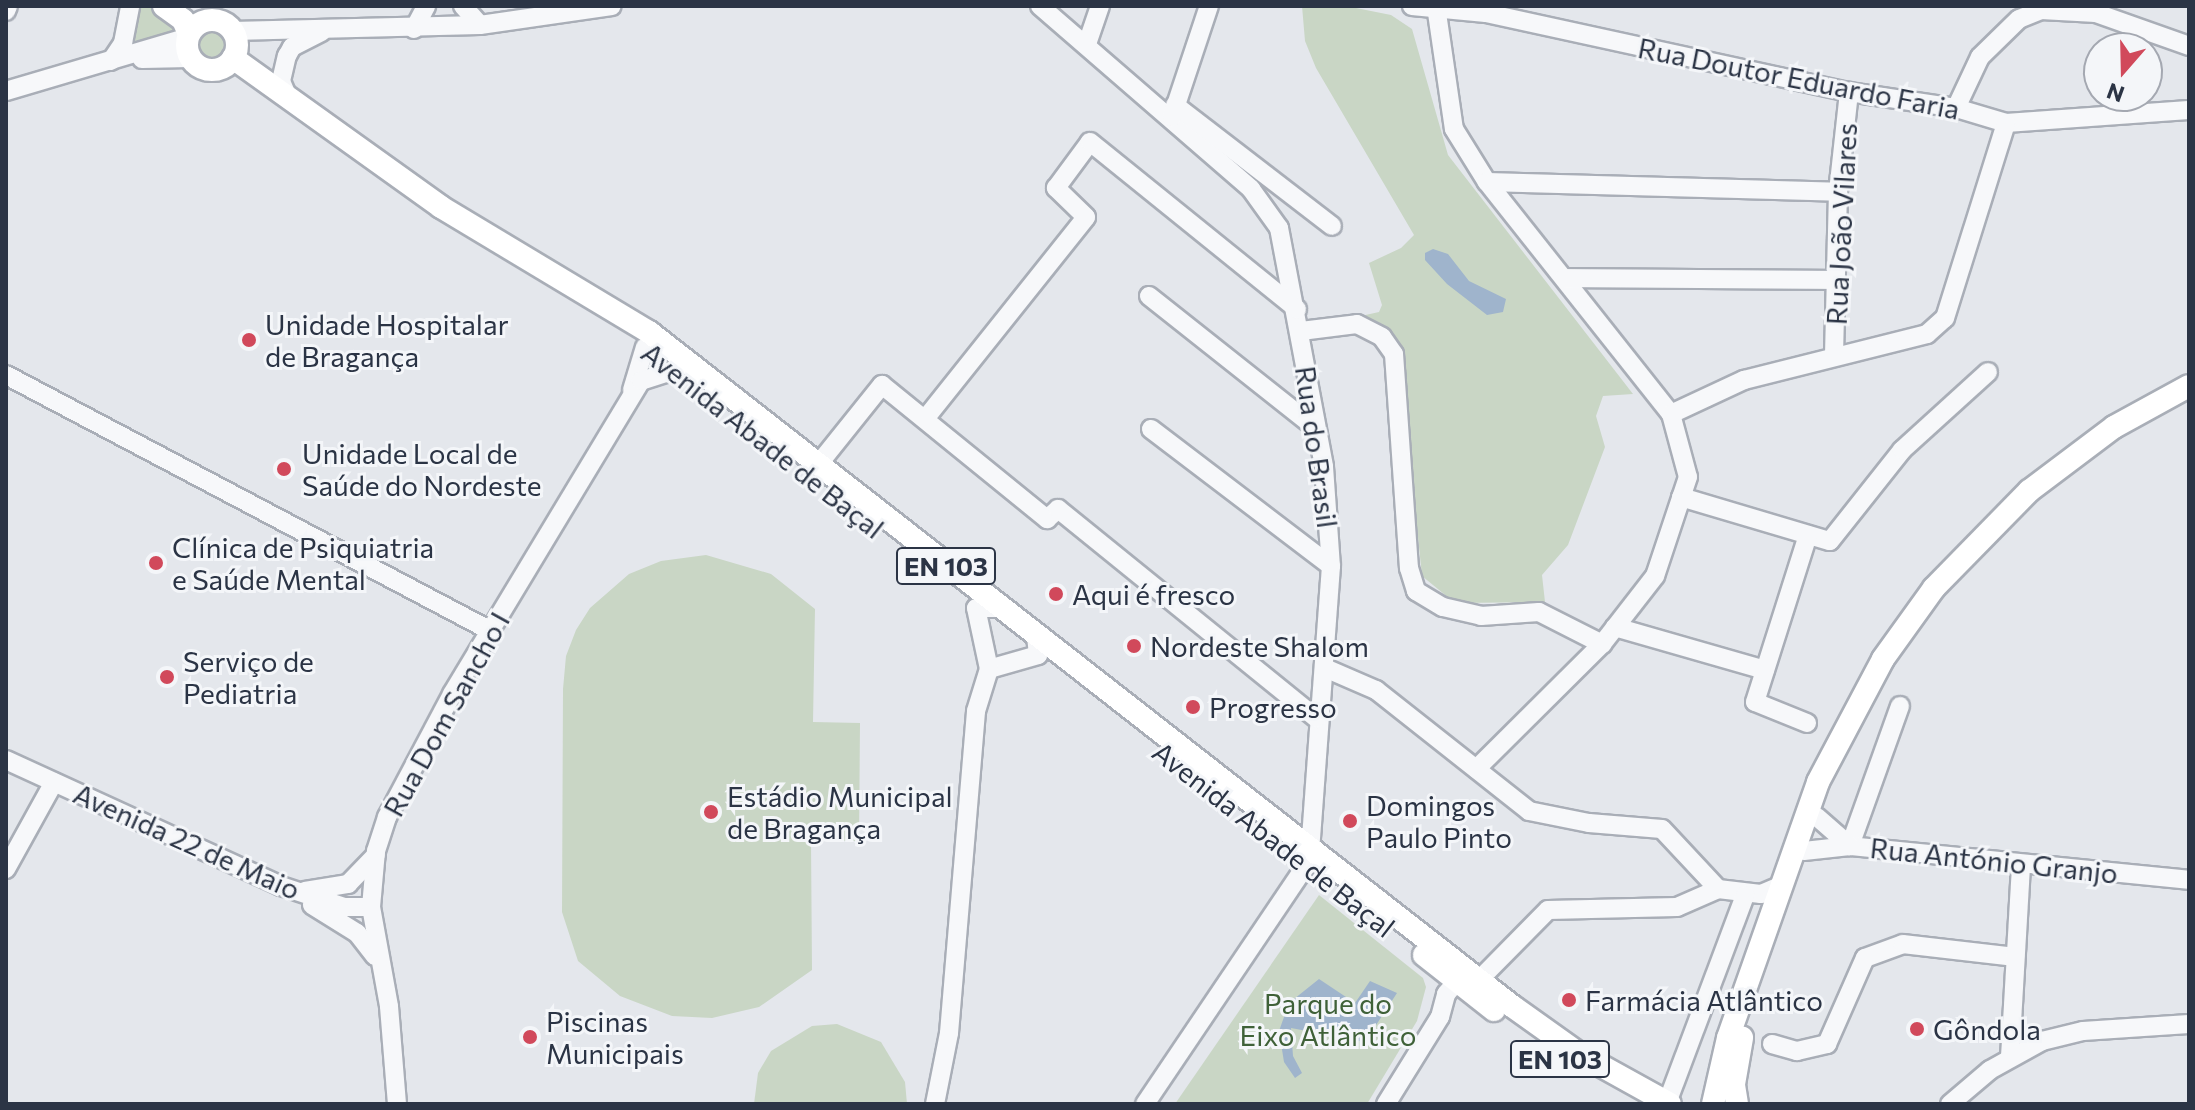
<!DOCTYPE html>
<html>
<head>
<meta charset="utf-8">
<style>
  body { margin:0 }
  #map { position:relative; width:2195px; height:1110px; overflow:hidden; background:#e4e7ec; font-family:Commissioner,sans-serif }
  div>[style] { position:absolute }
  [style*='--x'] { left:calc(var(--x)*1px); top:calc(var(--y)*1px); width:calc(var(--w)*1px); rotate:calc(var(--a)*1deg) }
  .green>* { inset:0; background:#c9d6c5 }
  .round { border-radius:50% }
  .water>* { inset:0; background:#9fb4cc }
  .roads { filter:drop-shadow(2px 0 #a9aeb7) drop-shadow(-2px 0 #a9aeb7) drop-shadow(0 2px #a9aeb7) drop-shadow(0 -2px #a9aeb7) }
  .minor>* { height:18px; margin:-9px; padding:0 9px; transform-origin:9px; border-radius:9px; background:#f7f8fa }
  .major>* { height:22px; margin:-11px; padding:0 11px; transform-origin:11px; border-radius:11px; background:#fff }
  .major>.ring { margin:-11px; padding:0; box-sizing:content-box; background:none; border:22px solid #fff; border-radius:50% }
  .dots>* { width:22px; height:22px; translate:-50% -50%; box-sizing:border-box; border:4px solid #f4f6f9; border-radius:50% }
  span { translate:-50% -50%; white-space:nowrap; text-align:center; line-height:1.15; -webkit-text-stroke:6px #f4f6f9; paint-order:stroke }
  .shield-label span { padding:2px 6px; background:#f4f6f9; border:2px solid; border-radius:6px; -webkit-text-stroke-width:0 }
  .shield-label { font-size:26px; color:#2b3445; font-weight:700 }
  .street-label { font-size:28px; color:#2b3445 }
  .poi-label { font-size:28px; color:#2b3445 }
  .left { translate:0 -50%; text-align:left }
  .park-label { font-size:28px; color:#3f6138 }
  .frame { position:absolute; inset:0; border:8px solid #2b3445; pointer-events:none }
  .north { position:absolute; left:2083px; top:32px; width:80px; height:80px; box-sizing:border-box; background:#f4f6f9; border:2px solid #a4a8b1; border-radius:50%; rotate:200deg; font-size:22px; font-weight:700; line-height:32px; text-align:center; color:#2b3445 }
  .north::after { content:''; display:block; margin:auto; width:28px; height:36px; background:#d1495b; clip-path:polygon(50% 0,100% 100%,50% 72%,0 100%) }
</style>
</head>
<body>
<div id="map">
  <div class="green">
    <i style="clip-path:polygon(137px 6px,155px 6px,177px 26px,175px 33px,130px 44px)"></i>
    <i style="clip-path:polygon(1302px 6px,1346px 6px,1391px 15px,1412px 29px,1448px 155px,1633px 394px,1603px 396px,1596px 416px,1605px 447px,1568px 545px,1542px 575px,1545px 602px,1455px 603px,1422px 576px,1399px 352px,1361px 316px,1379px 312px,1382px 305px,1369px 263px,1401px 248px,1414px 235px,1316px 68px,1305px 41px)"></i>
    <i class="round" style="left:196px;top:29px;width:32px;height:32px"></i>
    <i style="clip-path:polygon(706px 555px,771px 574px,815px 609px,813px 722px,860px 723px,859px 841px,811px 841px,812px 970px,759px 1007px,712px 1018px,672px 1016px,620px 996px,578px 961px,562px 912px,563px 689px,566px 656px,576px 630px,590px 608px,629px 574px,661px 561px)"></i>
    <i style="clip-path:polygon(1319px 895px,1423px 978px,1426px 987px,1417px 1021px,1367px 1104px,1175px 1104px)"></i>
    <i style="clip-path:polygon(837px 1024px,881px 1042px,905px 1082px,907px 1104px,754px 1104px,758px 1073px,771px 1051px,812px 1026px)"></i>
  </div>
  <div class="water">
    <i style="clip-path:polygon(1433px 249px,1448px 254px,1469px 281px,1506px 299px,1503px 312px,1487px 315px,1447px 284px,1425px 260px,1425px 253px)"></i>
    <i style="clip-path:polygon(1319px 979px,1355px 1003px,1370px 981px,1397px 993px,1365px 1042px,1291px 1028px,1293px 1056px,1302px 1073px,1295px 1078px,1284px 1062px,1279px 1031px,1289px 1003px)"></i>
  </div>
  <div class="roads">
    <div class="minor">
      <i style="--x:463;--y:6;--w:25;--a:48"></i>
      <i style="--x:1040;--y:6;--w:279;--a:40.9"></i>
      <i style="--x:1251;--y:189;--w:48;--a:54.3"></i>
      <i style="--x:1279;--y:228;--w:243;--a:79.3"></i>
      <i style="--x:1324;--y:467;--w:99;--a:86"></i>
      <i style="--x:1331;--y:566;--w:285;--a:94.2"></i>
      <i style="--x:1412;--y:6;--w:74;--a:5.4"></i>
      <i style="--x:1486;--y:13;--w:371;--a:12.3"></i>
      <i style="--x:1849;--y:92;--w:108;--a:8.5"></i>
      <i style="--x:1956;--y:108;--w:52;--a:16.7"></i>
      <i style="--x:2006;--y:123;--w:183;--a:-4.1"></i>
      <i style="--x:1436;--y:6;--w:124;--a:81.7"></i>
      <i style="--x:1454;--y:129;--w:62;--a:58.1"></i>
      <i style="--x:1487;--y:182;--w:296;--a:51.6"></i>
      <i style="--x:1671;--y:414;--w:65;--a:74.9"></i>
      <i style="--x:1688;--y:477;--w:104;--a:108.4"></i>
      <i style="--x:1655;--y:576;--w:86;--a:127.9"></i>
      <i style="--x:1602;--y:644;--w:177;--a:135.2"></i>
      <i style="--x:6;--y:11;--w:5;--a:-68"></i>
      <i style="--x:414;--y:29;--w:26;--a:-62"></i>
      <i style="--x:232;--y:31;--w:248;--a:-1.4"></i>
      <i style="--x:480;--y:25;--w:133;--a:-8.2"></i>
      <i style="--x:1087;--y:44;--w:40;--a:-71.1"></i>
      <i style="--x:142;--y:59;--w:48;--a:-1.2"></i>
      <i style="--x:111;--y:61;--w:22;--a:-56"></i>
      <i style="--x:123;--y:43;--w:38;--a:-79"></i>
      <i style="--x:6;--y:91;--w:190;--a:-16.5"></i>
      <i style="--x:289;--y:100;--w:21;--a:-113"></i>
      <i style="--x:281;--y:81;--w:26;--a:-77"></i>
      <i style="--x:287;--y:56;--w:10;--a:-61"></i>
      <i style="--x:292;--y:47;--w:33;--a:-27"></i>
      <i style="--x:1175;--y:105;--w:198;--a:37.6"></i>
      <i style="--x:1956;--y:108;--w:56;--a:-64.8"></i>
      <i style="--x:1980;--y:57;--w:54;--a:-44.3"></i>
      <i style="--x:2019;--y:19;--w:24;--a:-22"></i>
      <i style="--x:2041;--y:10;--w:55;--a:3.1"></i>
      <i style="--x:2096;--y:13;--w:99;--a:19.5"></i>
      <i style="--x:1172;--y:117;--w:117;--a:-71.6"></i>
      <i style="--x:1487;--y:182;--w:351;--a:1.6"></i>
      <i style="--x:1564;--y:278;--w:270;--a:0.4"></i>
      <i style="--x:1149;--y:296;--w:211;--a:38.4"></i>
      <i style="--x:1301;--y:331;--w:56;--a:-7.1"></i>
      <i style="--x:1357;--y:324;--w:28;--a:27"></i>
      <i style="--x:1382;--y:337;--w:21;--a:55"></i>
      <i style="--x:1394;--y:354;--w:215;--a:86"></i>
      <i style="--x:1409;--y:568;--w:24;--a:73"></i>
      <i style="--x:1416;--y:591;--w:31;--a:31"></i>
      <i style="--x:1443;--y:607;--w:39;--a:13"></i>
      <i style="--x:1481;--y:616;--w:58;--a:-3.9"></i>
      <i style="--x:1539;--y:612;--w:71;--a:26.9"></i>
      <i style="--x:1834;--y:355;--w:163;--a:-88.6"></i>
      <i style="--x:1838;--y:192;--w:101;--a:-83.7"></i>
      <i style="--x:6;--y:375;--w:548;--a:27.83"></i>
      <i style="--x:632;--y:390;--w:45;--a:-73.2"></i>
      <i style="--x:1671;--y:414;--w:81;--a:-25"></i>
      <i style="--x:1744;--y:380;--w:189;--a:-14.1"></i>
      <i style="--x:1927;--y:334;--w:24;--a:-42"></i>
      <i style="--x:1945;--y:318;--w:204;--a:-72.6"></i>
      <i style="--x:925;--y:419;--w:258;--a:-51.4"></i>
      <i style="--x:1086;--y:217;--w:42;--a:-136"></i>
      <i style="--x:1056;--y:188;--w:57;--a:-53.5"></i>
      <i style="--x:1090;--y:142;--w:266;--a:38.9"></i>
      <i style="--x:1151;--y:429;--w:226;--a:37.3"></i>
      <i style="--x:817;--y:466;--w:104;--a:-51.3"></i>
      <i style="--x:882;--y:385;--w:213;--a:39.1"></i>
      <i style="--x:1047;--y:519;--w:15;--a:-42"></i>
      <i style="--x:1058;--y:509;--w:333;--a:39"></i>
      <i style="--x:1681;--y:497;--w:155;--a:16.5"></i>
      <i style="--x:1830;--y:541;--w:116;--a:-51.6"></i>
      <i style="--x:1902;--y:450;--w:116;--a:-42.2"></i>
      <i style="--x:1615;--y:627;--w:156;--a:16"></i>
      <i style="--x:1325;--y:668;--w:56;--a:23.3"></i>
      <i style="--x:1376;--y:690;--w:195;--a:38.3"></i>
      <i style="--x:1529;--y:811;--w:61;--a:11.3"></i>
      <i style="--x:1589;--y:823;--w:73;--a:4.7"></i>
      <i style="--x:1662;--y:829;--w:82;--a:47"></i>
      <i style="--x:1718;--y:889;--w:43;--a:6.6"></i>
      <i style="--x:1761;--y:894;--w:23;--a:-23"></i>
      <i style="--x:989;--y:669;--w:51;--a:-15.9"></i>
      <i style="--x:1038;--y:655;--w:19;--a:-96"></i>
      <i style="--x:1900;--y:706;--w:149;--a:109.7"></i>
      <i style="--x:1850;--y:846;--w:341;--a:5.7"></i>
      <i style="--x:1807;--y:723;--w:56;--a:-158"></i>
      <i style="--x:1755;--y:702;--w:175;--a:-72.4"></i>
      <i style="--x:6;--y:760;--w:302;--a:24.6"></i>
      <i style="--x:281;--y:886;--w:66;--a:18.4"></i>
      <i style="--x:344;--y:907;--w:27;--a:0"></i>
      <i style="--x:1817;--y:817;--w:41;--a:41.1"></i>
      <i style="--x:1804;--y:851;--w:46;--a:-6.2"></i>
      <i style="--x:6;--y:869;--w:99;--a:-61.1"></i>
      <i style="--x:305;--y:891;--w:44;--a:-9.2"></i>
      <i style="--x:348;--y:884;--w:40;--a:-46"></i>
      <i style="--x:312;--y:905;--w:53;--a:31.9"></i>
      <i style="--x:357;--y:933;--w:29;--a:52"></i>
      <i style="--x:1472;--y:987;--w:108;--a:-45.4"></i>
      <i style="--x:1548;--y:910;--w:129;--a:-1.3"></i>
      <i style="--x:1677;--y:907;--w:45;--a:-23.7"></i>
      <i style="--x:1772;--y:1044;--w:26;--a:16"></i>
      <i style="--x:1797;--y:1051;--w:31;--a:-13"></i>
      <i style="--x:1827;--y:1044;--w:94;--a:-66.2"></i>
      <i style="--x:1865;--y:958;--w:40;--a:-20.2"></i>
      <i style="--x:1903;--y:944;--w:113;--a:6.6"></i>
      <i style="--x:2010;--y:1057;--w:193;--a:-86.7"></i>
      <i style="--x:1667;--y:1103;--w:222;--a:-69.4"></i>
      <i style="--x:397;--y:1104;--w:98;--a:-94.7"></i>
      <i style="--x:389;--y:1006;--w:101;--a:-100.3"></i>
      <i style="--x:371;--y:907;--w:56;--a:-84.9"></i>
      <i style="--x:376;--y:851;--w:36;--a:-72"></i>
      <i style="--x:387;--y:817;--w:139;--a:-62.1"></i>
      <i style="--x:452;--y:694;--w:366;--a:-58.9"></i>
      <i style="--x:641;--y:381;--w:36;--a:-18"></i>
      <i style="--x:935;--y:1104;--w:72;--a:-78.8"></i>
      <i style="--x:949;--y:1033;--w:323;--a:-85.2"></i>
      <i style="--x:976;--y:711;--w:44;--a:-72.8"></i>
      <i style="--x:989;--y:669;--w:62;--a:-102"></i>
      <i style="--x:976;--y:608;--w:23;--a:0"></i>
      <i style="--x:1145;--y:1104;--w:288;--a:-56"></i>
      <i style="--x:1386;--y:1104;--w:102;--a:-58.2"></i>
      <i style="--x:1440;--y:1017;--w:24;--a:-75"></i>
      <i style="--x:1446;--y:994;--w:29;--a:-49"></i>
      <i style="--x:1950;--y:1104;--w:52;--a:-40.4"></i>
      <i style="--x:1990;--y:1070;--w:60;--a:-29.1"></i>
      <i style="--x:2042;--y:1041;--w:42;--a:-13.7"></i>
      <i style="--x:2083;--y:1031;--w:106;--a:-3.8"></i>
    </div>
    <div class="major">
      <i style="--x:164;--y:6;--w:24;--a:36"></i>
      <i style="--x:183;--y:20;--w:15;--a:67"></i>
      <i class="ring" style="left:187px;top:20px;width:28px;height:28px"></i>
      <i style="--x:233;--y:58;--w:256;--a:35.6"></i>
      <i style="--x:441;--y:207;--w:243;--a:31"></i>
      <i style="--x:649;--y:332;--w:1095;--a:37.99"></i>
      <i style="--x:1512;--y:1006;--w:81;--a:35.5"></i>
      <i style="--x:1578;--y:1053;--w:105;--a:29"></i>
      <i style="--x:1424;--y:955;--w:89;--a:38.2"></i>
      <i style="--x:1713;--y:1104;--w:68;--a:-77.2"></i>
      <i style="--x:1728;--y:1038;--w:271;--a:-70.6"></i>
      <i style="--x:1818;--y:782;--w:139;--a:-62.1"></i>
      <i style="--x:1883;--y:659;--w:87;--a:-54.3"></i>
      <i style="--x:1934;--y:588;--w:136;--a:-45.6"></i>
      <i style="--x:2029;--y:491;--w:106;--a:-37"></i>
      <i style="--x:2114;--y:427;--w:85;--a:-28.7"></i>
      <i style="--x:1737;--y:1104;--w:20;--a:-99"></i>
      <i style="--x:1734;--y:1084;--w:47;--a:-80.1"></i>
    </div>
  </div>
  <div class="dots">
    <i style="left:249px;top:340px;background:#d1495b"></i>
    <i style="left:284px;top:469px;background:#d1495b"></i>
    <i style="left:156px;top:563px;background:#d1495b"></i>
    <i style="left:1056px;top:594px;background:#d1495b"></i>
    <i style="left:1134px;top:646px;background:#d1495b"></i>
    <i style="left:167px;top:677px;background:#d1495b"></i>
    <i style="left:1193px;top:707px;background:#d1495b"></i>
    <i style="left:711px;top:812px;background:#d1495b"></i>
    <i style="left:1350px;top:821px;background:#d1495b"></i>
    <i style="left:1569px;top:1000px;background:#d1495b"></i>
    <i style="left:1917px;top:1029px;background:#d1495b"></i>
    <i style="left:530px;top:1037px;background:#d1495b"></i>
  </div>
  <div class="shield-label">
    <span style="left:946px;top:566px">EN 103</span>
    <span style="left:1560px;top:1059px">EN 103</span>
  </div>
  <div class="street-label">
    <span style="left:1799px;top:78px;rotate:11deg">Rua Doutor Eduardo Faria</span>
    <span style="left:1841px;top:224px;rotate:-87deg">Rua João Vilares</span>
    <span style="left:763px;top:440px;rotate:38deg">Avenida Abade de Baçal</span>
    <span style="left:1317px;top:447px;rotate:82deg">Rua do Brasil</span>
    <span style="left:446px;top:714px;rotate:-61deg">Rua Dom Sancho I</span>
    <span style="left:1274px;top:839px;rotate:38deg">Avenida Abade de Baçal</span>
    <span style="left:187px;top:841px;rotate:24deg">Avenida 22 de Maio</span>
    <span style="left:1994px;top:860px;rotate:6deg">Rua António Granjo</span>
  </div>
  <div class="poi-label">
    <span class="left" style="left:265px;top:340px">Unidade Hospitalar<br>de Bragança</span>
    <span class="left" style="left:302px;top:469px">Unidade Local de<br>Saúde do Nordeste</span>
    <span class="left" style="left:172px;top:563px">Clínica de Psiquiatria<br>e Saúde Mental</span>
    <span class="left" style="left:1072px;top:594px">Aqui é fresco</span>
    <span class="left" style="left:1150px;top:646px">Nordeste Shalom</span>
    <span class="left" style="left:183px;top:677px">Serviço de<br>Pediatria</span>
    <span class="left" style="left:1209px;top:707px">Progresso</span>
    <span class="left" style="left:727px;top:812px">Estádio Municipal<br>de Bragança</span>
    <span class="left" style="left:1366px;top:821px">Domingos<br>Paulo Pinto</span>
    <span class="left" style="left:1585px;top:1000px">Farmácia Atlântico</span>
    <span class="left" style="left:546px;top:1037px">Piscinas<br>Municipais</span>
    <span class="left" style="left:1933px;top:1029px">Gôndola</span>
  </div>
  <div class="park-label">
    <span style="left:1328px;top:1019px">Parque do<br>Eixo Atlântico</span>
  </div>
  <div class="frame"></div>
  <div class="north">N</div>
</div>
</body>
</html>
